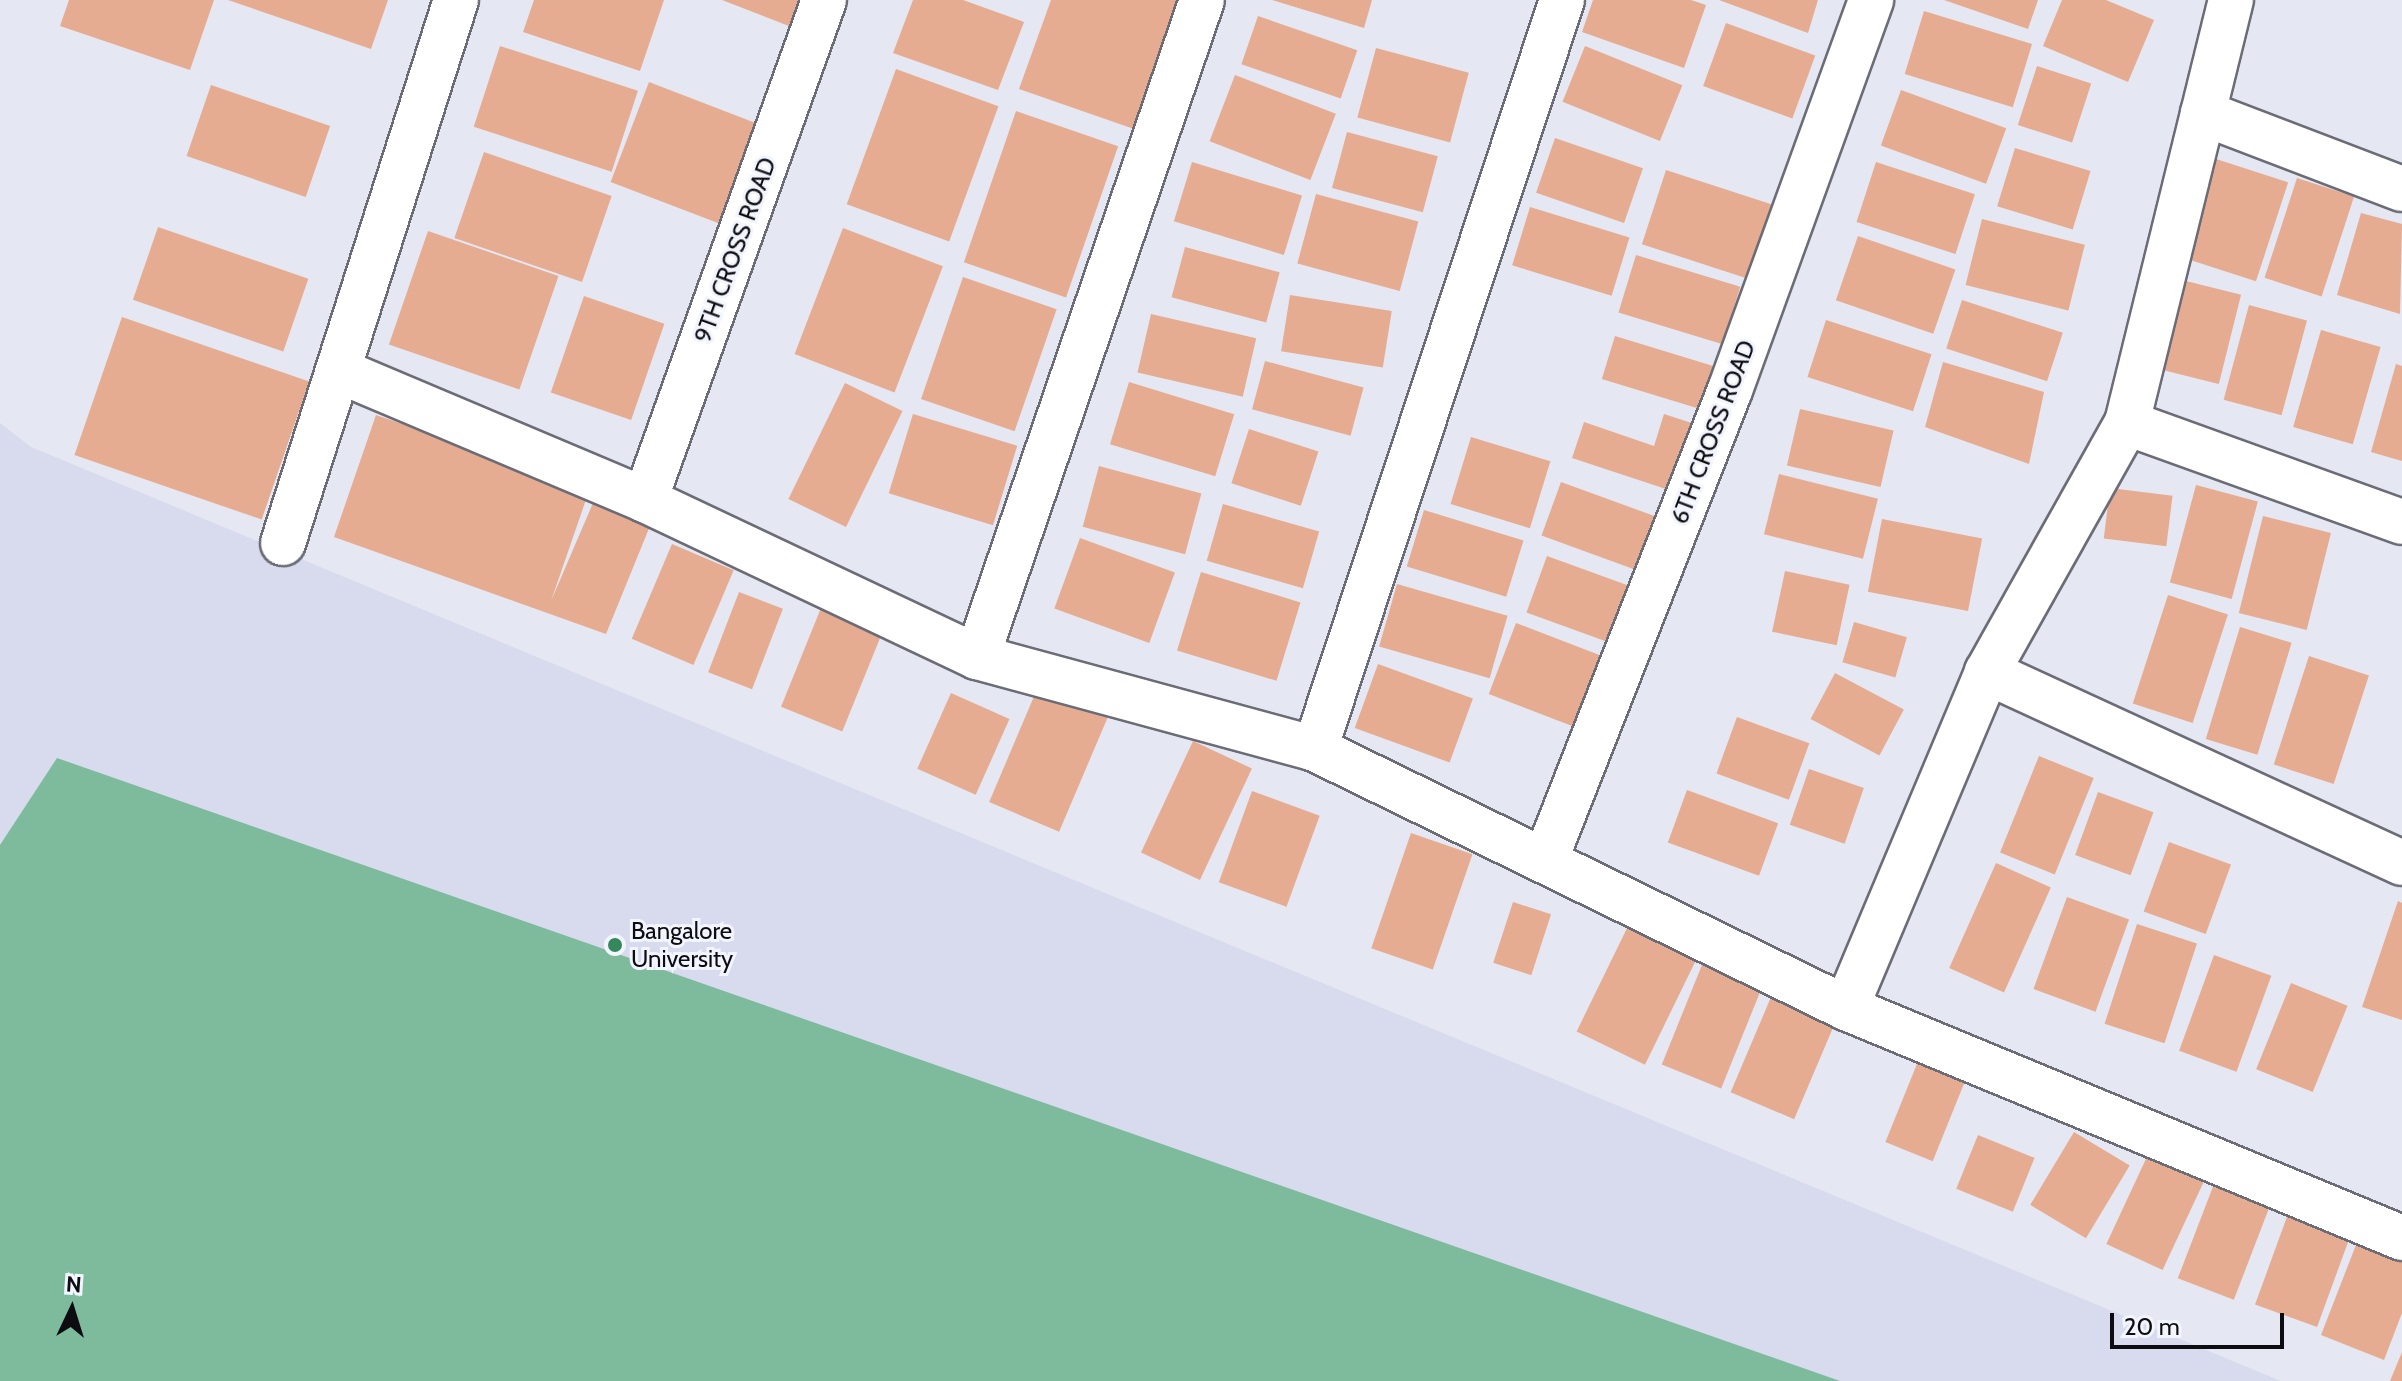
<!DOCTYPE html>
<html>
<head>
<meta charset="utf-8">
<style>
  body { margin:0 }
  #map { position:relative; width:2402px; height:1381px; overflow:hidden; background:#e5e7f2; font-family:Cabin,sans-serif }
  div>[style] { position:absolute }
  [style*='--x'] { left:calc(var(--x)*1px); top:calc(var(--y)*1px); width:calc(var(--w)*1px); rotate:calc(var(--a)*1deg) }
  .built>* { inset:0; background:#d7dbed }
  .forest>* { inset:0; background:#7dbb9c }
  .building>* { inset:0; background:#e6ac91; transform-origin:0 0 }
  .roads { filter:drop-shadow(2px 0 #6b6c76) drop-shadow(-2px 0 #6b6c76) drop-shadow(0 2px #6b6c76) drop-shadow(0 -2px #6b6c76) }
  .minor>* { height:44px; margin:-22px; padding:0 22px; transform-origin:22px; border-radius:22px; background:#fff }
  .dots>* { width:22px; height:22px; translate:-50% -50%; box-sizing:border-box; border:4px solid #f2f4fe; border-radius:50% }
  span { translate:-50% -50%; white-space:nowrap; text-align:center; line-height:1.15; -webkit-text-stroke:6px #f2f4fe; paint-order:stroke }
  .street-label { font-size:24px; color:#0d0d11 }
  .poi-label { font-size:24px; color:#0d0d11 }
  .left { translate:0 -50%; text-align:left }
  .north { position:absolute; left:32px; top:1269px; width:80px; height:80px; -webkit-text-stroke:6px #f2f4fe; paint-order:stroke; rotate:4deg; font-size:22px; font-weight:700; line-height:32px; text-align:center; color:#0d0d11 }
  .north::after { content:''; display:block; margin:auto; width:28px; height:36px; background:#0d0d11; clip-path:polygon(50% 0,100% 100%,50% 72%,0 100%) }
  .scale { position:absolute; left:2110px; top:1313px; width:174px; height:36px; box-sizing:border-box; border:4px solid #0d0d11; border-top:0; padding-left:10px; font-size:24px; line-height:28px; white-space:nowrap; color:#0d0d11; -webkit-text-stroke:6px #f2f4fe; paint-order:stroke }
</style>
</head>
<body>
<div id="map">
  <div class="built">
    <i style="clip-path:polygon(0 423px,31px 447px,2281px 1381px,0 1381px)"></i>
  </div>
  <div class="forest">
    <i style="clip-path:polygon(57px 758px,1840px 1381px,0 1381px,0 845px)"></i>
  </div>
  <div class="building">
    <i style="clip-path:polygon(69px 0,214px 0,190px 70px,60px 26px)"></i>
    <i style="clip-path:polygon(228px 0,388px 0,371px 49px)"></i>
    <i style="clip-path:polygon(534px 0,664px 0,640px 71px,523px 32px)"></i>
    <i style="clip-path:polygon(722px 0,804px 0,794px 28px)"></i>
    <i style="clip-path:polygon(913px 0,963px 0,1024px 22px,998px 90px,893px 53px)"></i>
    <i style="clip-path:polygon(1051px 0,1180px 0,1134px 129px,1019px 89px)"></i>
    <i style="clip-path:polygon(1272px 0,1372px 0,1364px 28px)"></i>
    <i style="clip-path:polygon(1593px 0,1691px 0,1706px 5px,1684px 68px,1582px 32px)"></i>
    <i style="clip-path:polygon(1719px 0,1818px 0,1808px 33px)"></i>
    <i style="clip-path:polygon(1944px 0,2038px 0,2028px 29px)"></i>
    <i style="clip-path:polygon(2062px 0,2106px 0,2154px 20px,2128px 82px,2043px 46px)"></i>
    <i style="left:1924px;top:11px;width:113px;height:66px;rotate:17deg"></i>
    <i style="left:1258px;top:16px;width:105px;height:51px;rotate:19deg"></i>
    <i style="left:1726px;top:23px;width:95px;height:67px;rotate:20deg"></i>
    <i style="left:500px;top:46px;width:145px;height:85px;rotate:18deg"></i>
    <i style="left:1585px;top:46px;width:105px;height:60px;rotate:22deg"></i>
    <i style="left:1376px;top:48px;width:96px;height:72px;rotate:15deg"></i>
    <i style="left:2037px;top:66px;width:57px;height:62px;rotate:18deg"></i>
    <i style="left:896px;top:69px;width:109px;height:144px;rotate:20deg"></i>
    <i style="left:1235px;top:75px;width:108px;height:71px;rotate:21deg"></i>
    <i style="left:649px;top:82px;width:131px;height:107px;rotate:21deg"></i>
    <i style="left:211px;top:85px;width:126px;height:75px;rotate:19deg"></i>
    <i style="left:1901px;top:90px;width:112px;height:59px;rotate:20deg"></i>
    <i style="left:1016px;top:111px;width:108px;height:160px;rotate:19deg"></i>
    <i style="left:1347px;top:132px;width:94px;height:58px;rotate:15deg"></i>
    <i style="left:1555px;top:138px;width:93px;height:58px;rotate:19deg"></i>
    <i style="left:2015px;top:148px;width:79px;height:61px;rotate:17deg"></i>
    <i style="left:484px;top:152px;width:135px;height:91px;rotate:19deg"></i>
    <i style="left:2213px;top:158px;width:79px;height:104px;rotate:18deg"></i>
    <i style="left:1192px;top:162px;width:115px;height:62px;rotate:17deg"></i>
    <i style="left:1876px;top:162px;width:104px;height:63px;rotate:18deg"></i>
    <i style="left:1666px;top:170px;width:118px;height:78px;rotate:18deg"></i>
    <i style="left:2297px;top:178px;width:60px;height:105px;rotate:18deg"></i>
    <i style="left:1316px;top:194px;width:106px;height:72px;rotate:15deg"></i>
    <i style="left:1530px;top:207px;width:104px;height:61px;rotate:17deg"></i>
    <i style="clip-path:polygon(2361px 213px,2402px 224px,2400px 314px,2337px 295px)"></i>
    <i style="left:1982px;top:219px;width:106px;height:68px;rotate:14deg"></i>
    <i style="left:158px;top:227px;width:159px;height:77px;rotate:19deg"></i>
    <i style="left:843px;top:228px;width:107px;height:135px;rotate:21deg"></i>
    <i style="left:428px;top:231px;width:138px;height:120px;rotate:19deg"></i>
    <i style="left:1858px;top:236px;width:103px;height:68px;rotate:19deg"></i>
    <i style="left:1185px;top:247px;width:98px;height:52px;rotate:15deg"></i>
    <i style="left:1636px;top:255px;width:109px;height:60px;rotate:17deg"></i>
    <i style="left:963px;top:277px;width:99px;height:129px;rotate:19deg"></i>
    <i style="left:2178px;top:279px;width:65px;height:92px;rotate:14deg"></i>
    <i style="left:1290px;top:295px;width:103px;height:57px;rotate:9deg"></i>
    <i style="left:584px;top:296px;width:85px;height:102px;rotate:19deg"></i>
    <i style="left:1962px;top:300px;width:106px;height:51px;rotate:18deg"></i>
    <i style="left:2249px;top:305px;width:60px;height:98px;rotate:15deg"></i>
    <i style="left:1151px;top:314px;width:108px;height:60px;rotate:13deg"></i>
    <i style="left:122px;top:317px;width:198px;height:146px;rotate:19deg"></i>
    <i style="left:1826px;top:320px;width:111px;height:60px;rotate:18deg"></i>
    <i style="left:2321px;top:330px;width:62px;height:101px;rotate:16deg"></i>
    <i style="left:1615px;top:336px;width:107px;height:45px;rotate:17deg"></i>
    <i style="left:1265px;top:361px;width:102px;height:50px;rotate:15deg"></i>
    <i style="clip-path:polygon(1943px 362px,2044px 392px,2029px 464px,1925px 427px)"></i>
    <i style="clip-path:polygon(2396px 364px,2402px 366px,2402px 461px,2371px 452px)"></i>
    <i style="left:1129px;top:382px;width:110px;height:65px;rotate:17deg"></i>
    <i style="left:845px;top:383px;width:64px;height:129px;rotate:26deg"></i>
    <i style="left:1800px;top:409px;width:96px;height:58px;rotate:13deg"></i>
    <i style="left:913px;top:414px;width:109px;height:83px;rotate:17deg"></i>
    <i style="clip-path:polygon(1664px 414px,1704px 427px,1681px 494px,1572px 458px,1584px 422px,1654px 446px)"></i>
    <i style="clip-path:polygon(376px 415px,590px 488px,551px 601px,593px 503px,650px 526px,606px 634px,334px 537px)"></i>
    <i style="left:1249px;top:429px;width:73px;height:57px;rotate:18deg"></i>
    <i style="left:1471px;top:437px;width:83px;height:70px;rotate:17deg"></i>
    <i style="left:1099px;top:466px;width:106px;height:63px;rotate:15deg"></i>
    <i style="left:1779px;top:474px;width:102px;height:62px;rotate:14deg"></i>
    <i style="left:1561px;top:482px;width:121px;height:57px;rotate:20deg"></i>
    <i style="left:2196px;top:485px;width:64px;height:101px;rotate:15deg"></i>
    <i style="left:2110px;top:488px;width:63px;height:51px;rotate:7deg"></i>
    <i style="left:1223px;top:504px;width:100px;height:59px;rotate:16deg"></i>
    <i style="left:1424px;top:510px;width:104px;height:59px;rotate:17deg"></i>
    <i style="left:2263px;top:516px;width:70px;height:100px;rotate:14deg"></i>
    <i style="left:1882px;top:519px;width:102px;height:74px;rotate:11deg"></i>
    <i style="left:1080px;top:538px;width:101px;height:75px;rotate:20deg"></i>
    <i style="left:672px;top:544px;width:67px;height:103px;rotate:23deg"></i>
    <i style="left:1547px;top:556px;width:88px;height:60px;rotate:20deg"></i>
    <i style="left:1785px;top:571px;width:66px;height:62px;rotate:12deg"></i>
    <i style="left:1201px;top:572px;width:104px;height:82px;rotate:17deg"></i>
    <i style="left:1397px;top:584px;width:115px;height:65px;rotate:16deg"></i>
    <i style="left:739px;top:592px;width:47px;height:86px;rotate:21deg"></i>
    <i style="left:2168px;top:595px;width:63px;height:114px;rotate:18deg"></i>
    <i style="left:823px;top:603px;width:66px;height:112px;rotate:22deg"></i>
    <i style="left:1854px;top:622px;width:55px;height:42px;rotate:16deg"></i>
    <i style="left:1516px;top:623px;width:99px;height:76px;rotate:21deg"></i>
    <i style="left:2240px;top:627px;width:54px;height:117px;rotate:17deg"></i>
    <i style="left:2309px;top:656px;width:63px;height:114px;rotate:18deg"></i>
    <i style="left:1378px;top:664px;width:101px;height:68px;rotate:20deg"></i>
    <i style="left:1835px;top:673px;width:78px;height:52px;rotate:28deg"></i>
    <i style="left:1038px;top:687px;width:76px;height:125px;rotate:23deg"></i>
    <i style="left:951px;top:693px;width:64px;height:83px;rotate:24deg"></i>
    <i style="left:1737px;top:717px;width:77px;height:60px;rotate:20deg"></i>
    <i style="left:1193px;top:741px;width:65px;height:123px;rotate:25deg"></i>
    <i style="left:2039px;top:756px;width:59px;height:104px;rotate:22deg"></i>
    <i style="left:1809px;top:769px;width:58px;height:59px;rotate:19deg"></i>
    <i style="left:1687px;top:790px;width:97px;height:56px;rotate:20deg"></i>
    <i style="left:1252px;top:791px;width:72px;height:97px;rotate:20deg"></i>
    <i style="left:2098px;top:792px;width:59px;height:67px;rotate:20deg"></i>
    <i style="left:1411px;top:833px;width:65px;height:122px;rotate:19deg"></i>
    <i style="left:2169px;top:842px;width:66px;height:74px;rotate:20deg"></i>
    <i style="left:1996px;top:863px;width:60px;height:115px;rotate:24deg"></i>
    <i style="left:2067px;top:897px;width:66px;height:98px;rotate:20deg"></i>
    <i style="clip-path:polygon(2398px 901px,2402px 903px,2402px 1020px,2362px 1007px)"></i>
    <i style="left:1513px;top:902px;width:40px;height:64px;rotate:18deg"></i>
    <i style="left:1631px;top:920px;width:76px;height:124px;rotate:26deg"></i>
    <i style="left:2137px;top:924px;width:63px;height:105px;rotate:18deg"></i>
    <i style="left:1706px;top:955px;width:64px;height:118px;rotate:22deg"></i>
    <i style="left:2214px;top:955px;width:61px;height:102px;rotate:20deg"></i>
    <i style="left:2291px;top:983px;width:61px;height:93px;rotate:22deg"></i>
    <i style="left:1774px;top:990px;width:69px;height:111px;rotate:23deg"></i>
    <i style="left:1921px;top:1054px;width:51px;height:95px;rotate:22deg"></i>
    <i style="left:2074px;top:1132px;width:65px;height:85px;rotate:31deg"></i>
    <i style="left:1978px;top:1135px;width:61px;height:58px;rotate:22deg"></i>
    <i style="left:2152px;top:1146px;width:62px;height:108px;rotate:25deg"></i>
    <i style="left:2219px;top:1171px;width:60px;height:115px;rotate:21deg"></i>
    <i style="left:2292px;top:1203px;width:66px;height:108px;rotate:20deg"></i>
    <i style="clip-path:polygon(2361px 1232px,2402px 1248px,2402px 1313px,2384px 1360px,2321px 1335px)"></i>
    <i style="clip-path:polygon(2402px 1352px,2402px 1381px,2390px 1381px)"></i>
  </div>
  <div class="roads">
    <div class="minor">
      <i style="--x:1562;--y:0;--w:789;--a:108.25"></i>
      <i style="--x:1315;--y:749;--w:591;--a:26"></i>
      <i style="--x:1846;--y:1008;--w:602;--a:22.47"></i>
      <i style="--x:2203;--y:113;--w:213;--a:20.9"></i>
      <i style="--x:342;--y:372;--w:329;--a:22.9"></i>
      <i style="--x:645;--y:500;--w:367;--a:25.3"></i>
      <i style="--x:977;--y:657;--w:350;--a:15.2"></i>
      <i style="--x:2127;--y:423;--w:292;--a:19.8"></i>
      <i style="--x:645;--y:500;--w:531;--a:-70.3"></i>
      <i style="--x:283;--y:543;--w:570;--a:-72.33"></i>
      <i style="--x:977;--y:657;--w:694;--a:-71.1"></i>
      <i style="--x:1987;--y:672;--w:457;--a:24.7"></i>
      <i style="--x:1545;--y:861;--w:506;--a:-68.56"></i>
      <i style="--x:1730;--y:390;--w:415;--a:-70.1"></i>
      <i style="--x:1846;--y:1008;--w:364;--a:-67.2"></i>
      <i style="--x:1987;--y:672;--w:286;--a:-60.7"></i>
      <i style="--x:2127;--y:423;--w:436;--a:-76.2"></i>
    </div>
  </div>
  <div class="dots">
    <i style="left:615px;top:945px;background:#34885b"></i>
  </div>
  <div class="street-label">
    <span style="left:735px;top:250px;rotate:-70deg">9TH CROSS ROAD</span>
    <span style="left:1713px;top:432px;rotate:-69deg">6TH CROSS ROAD</span>
  </div>
  <div class="poi-label">
    <span class="left" style="left:631px;top:945px">Bangalore<br>University</span>
  </div>
  <div class="north">N</div>
  <div class="scale">20 m</div>
</div>
</body>
</html>
